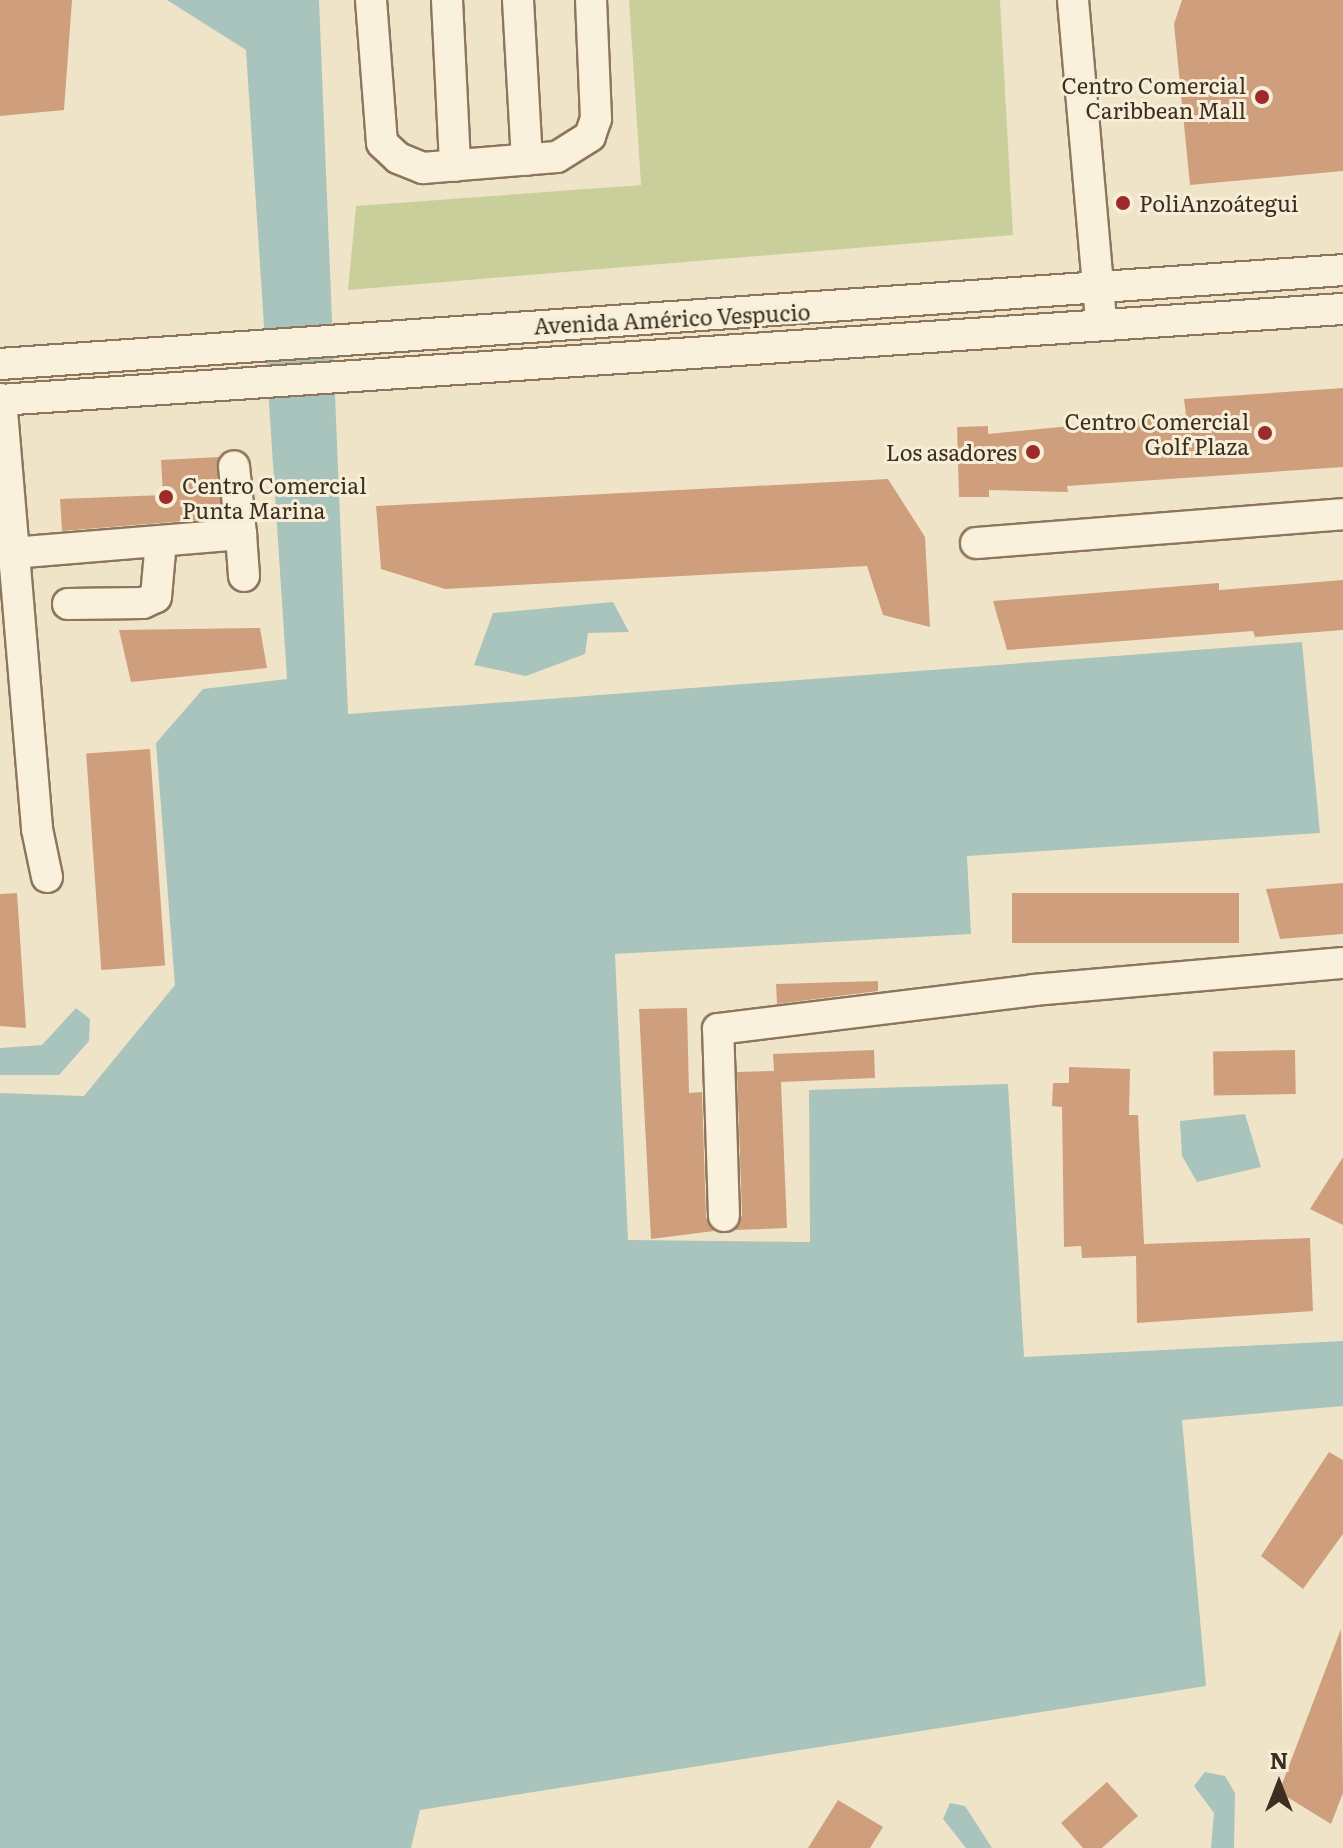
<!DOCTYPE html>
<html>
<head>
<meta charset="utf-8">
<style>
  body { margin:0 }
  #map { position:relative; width:1343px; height:1848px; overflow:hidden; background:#f0e4c8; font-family:Literata,serif }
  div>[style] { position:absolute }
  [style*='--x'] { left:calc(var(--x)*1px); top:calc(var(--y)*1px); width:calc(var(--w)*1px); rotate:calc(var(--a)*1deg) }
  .green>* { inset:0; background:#c9cf9b }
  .water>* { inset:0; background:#a9c4bc }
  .building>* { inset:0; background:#cf9f7d; transform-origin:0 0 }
  .roads { filter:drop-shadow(2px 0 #8d765c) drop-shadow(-2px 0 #8d765c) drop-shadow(0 2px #8d765c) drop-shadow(0 -2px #8d765c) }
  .minor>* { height:30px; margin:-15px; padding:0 15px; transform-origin:15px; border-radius:15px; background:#faf1dc }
  .dots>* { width:22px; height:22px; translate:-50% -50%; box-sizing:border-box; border:4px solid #f7eed8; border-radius:50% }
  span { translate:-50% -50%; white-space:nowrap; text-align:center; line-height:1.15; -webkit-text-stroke:6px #f7eed8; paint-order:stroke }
  .poi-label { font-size:22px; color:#3d2e20 }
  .right { translate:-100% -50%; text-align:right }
  .left { translate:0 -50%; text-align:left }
  .street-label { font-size:22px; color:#3d2e20 }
  .north { position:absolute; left:1239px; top:1744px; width:80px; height:80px; -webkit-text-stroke:6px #f7eed8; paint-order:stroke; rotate:0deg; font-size:22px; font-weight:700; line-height:32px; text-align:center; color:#3d2e20 }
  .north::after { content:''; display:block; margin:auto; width:28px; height:36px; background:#3d2e20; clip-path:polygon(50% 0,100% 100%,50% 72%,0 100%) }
</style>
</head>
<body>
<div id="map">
  <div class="green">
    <i style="clip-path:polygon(629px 0,1000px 0,1013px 235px,348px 290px,356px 206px,641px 185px)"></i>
  </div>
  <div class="water">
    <i style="clip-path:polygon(167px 0,319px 0,348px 714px,1302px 642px,1320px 833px,967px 856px,971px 934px,615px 954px,628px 1240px,810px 1242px,809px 1090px,1008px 1084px,1024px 1357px,1343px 1341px,1343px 1406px,1182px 1420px,1206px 1686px,420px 1810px,411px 1848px,0 1848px,0 1093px,84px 1096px,175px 985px,156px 743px,203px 689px,287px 679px,246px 50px)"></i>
    <i style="clip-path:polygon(613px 602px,629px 632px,588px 633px,585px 654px,526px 676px,474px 665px,493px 613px)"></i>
    <i style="clip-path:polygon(76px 1008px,90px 1019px,89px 1041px,59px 1075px,0 1075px,0 1048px,42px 1045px)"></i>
    <i style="clip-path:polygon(1245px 1114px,1261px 1167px,1197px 1182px,1182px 1156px,1180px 1121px)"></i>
    <i style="clip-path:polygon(1205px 1772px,1225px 1776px,1235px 1793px,1234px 1848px,1211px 1848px,1214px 1813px,1194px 1786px)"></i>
    <i style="clip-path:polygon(950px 1803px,965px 1806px,992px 1848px,966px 1848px,943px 1819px)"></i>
  </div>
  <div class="building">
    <i style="clip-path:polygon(0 0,72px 0,64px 110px,0 116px)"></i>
    <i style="clip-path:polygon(1182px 0,1343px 0,1343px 171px,1190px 185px,1174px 24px)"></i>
    <i style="clip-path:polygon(1343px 388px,1343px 467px,1067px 486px,1068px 492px,989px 490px,989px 497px,959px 497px,957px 427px,988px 426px,988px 434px,1186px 415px,1184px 399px)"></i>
    <i style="clip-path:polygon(219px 457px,221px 518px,62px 531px,60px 499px,163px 495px,161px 460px)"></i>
    <i style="clip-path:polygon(888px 479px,925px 537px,930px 627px,883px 615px,867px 566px,445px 589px,381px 569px,376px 506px)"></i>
    <i style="clip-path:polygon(1343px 580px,1343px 630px,1255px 637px,1253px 631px,1007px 650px,993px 601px,1219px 583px,1219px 590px)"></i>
    <i style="clip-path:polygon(260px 628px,267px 668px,131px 682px,119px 630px)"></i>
    <i style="left:150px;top:749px;width:217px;height:64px;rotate:86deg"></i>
    <i style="clip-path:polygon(1343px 883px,1343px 934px,1280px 939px,1266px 889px)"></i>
    <i style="clip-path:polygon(17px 893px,26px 1028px,0 1026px,0 894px)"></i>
    <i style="left:1239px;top:893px;width:50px;height:227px;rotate:90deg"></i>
    <i style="clip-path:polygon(878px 981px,878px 991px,777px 1004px,776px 984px)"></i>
    <i style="clip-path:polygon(687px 1008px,689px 1093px,702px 1092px,706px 1217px,714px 1231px,651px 1239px,639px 1009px)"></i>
    <i style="clip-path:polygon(874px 1050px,875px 1078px,781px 1082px,787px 1228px,735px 1230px,742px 1215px,737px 1072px,774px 1071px,773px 1054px)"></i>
    <i style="left:1295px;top:1050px;width:44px;height:82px;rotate:89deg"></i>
    <i style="clip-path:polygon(1069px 1067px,1130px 1069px,1129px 1115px,1138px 1115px,1144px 1244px,1310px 1238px,1313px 1311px,1137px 1323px,1136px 1256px,1082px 1258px,1081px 1246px,1064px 1247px,1062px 1107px,1052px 1106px,1053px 1083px,1069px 1083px)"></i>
    <i style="clip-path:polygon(1343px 1157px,1343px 1225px,1310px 1209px)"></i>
    <i style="clip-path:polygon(1329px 1452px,1343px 1460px,1343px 1534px,1303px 1589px,1261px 1556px)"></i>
    <i style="clip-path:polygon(1341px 1629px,1343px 1793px,1331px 1824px,1279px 1792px)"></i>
    <i style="clip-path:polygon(1107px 1782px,1138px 1816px,1102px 1848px,1083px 1848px,1061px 1823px)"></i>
    <i style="clip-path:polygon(838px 1800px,883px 1827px,870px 1848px,808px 1848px)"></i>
  </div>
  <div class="roads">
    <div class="minor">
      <i style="--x:371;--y:0;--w:143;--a:85.6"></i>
      <i style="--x:382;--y:143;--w:22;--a:43"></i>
      <i style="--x:398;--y:158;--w:27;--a:22"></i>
      <i style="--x:423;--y:168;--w:134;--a:-4.7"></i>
      <i style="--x:557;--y:157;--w:39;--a:-32"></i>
      <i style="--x:590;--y:136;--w:18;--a:-71"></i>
      <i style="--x:596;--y:119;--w:119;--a:-92.4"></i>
      <i style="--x:447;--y:0;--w:166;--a:87.2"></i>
      <i style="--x:518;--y:0;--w:160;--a:86.8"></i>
      <i style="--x:1073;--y:0;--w:312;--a:85"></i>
      <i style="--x:0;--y:364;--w:1346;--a:-4"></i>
      <i style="--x:1;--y:399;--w:432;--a:85.2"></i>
      <i style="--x:37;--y:829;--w:49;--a:78.2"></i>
      <i style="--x:0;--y:400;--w:1346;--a:-3.88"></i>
      <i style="--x:241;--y:534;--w:42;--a:85.9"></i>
      <i style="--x:976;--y:543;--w:368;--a:-4.5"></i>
      <i style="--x:0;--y:554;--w:242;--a:-4.7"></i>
      <i style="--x:241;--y:534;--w:68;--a:-95.9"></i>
      <i style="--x:68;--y:604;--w:75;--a:-0.8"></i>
      <i style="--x:143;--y:603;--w:14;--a:-25"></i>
      <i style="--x:156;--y:597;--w:56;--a:-84.9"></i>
      <i style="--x:724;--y:1216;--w:187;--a:-91.8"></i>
      <i style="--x:718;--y:1029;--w:318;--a:-7"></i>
      <i style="--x:1034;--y:990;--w:310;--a:-5"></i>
    </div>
  </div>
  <div class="dots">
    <i style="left:1262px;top:97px;background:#9e2a2b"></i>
    <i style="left:1123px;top:203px;background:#9e2a2b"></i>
    <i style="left:1265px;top:433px;background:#9e2a2b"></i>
    <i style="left:1033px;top:452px;background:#9e2a2b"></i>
    <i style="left:166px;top:497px;background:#9e2a2b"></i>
  </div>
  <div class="poi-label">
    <span class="right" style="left:1246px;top:97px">Centro Comercial<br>Caribbean Mall</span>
    <span class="left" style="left:1139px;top:203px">PoliAnzoátegui</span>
    <span class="right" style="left:1249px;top:433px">Centro Comercial<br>Golf Plaza</span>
    <span class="right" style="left:1017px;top:452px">Los asadores</span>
    <span class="left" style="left:182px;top:497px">Centro Comercial<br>Punta Marina</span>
  </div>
  <div class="street-label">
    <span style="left:672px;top:318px;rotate:-3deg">Avenida Américo Vespucio</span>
  </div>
  <div class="north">N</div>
</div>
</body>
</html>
